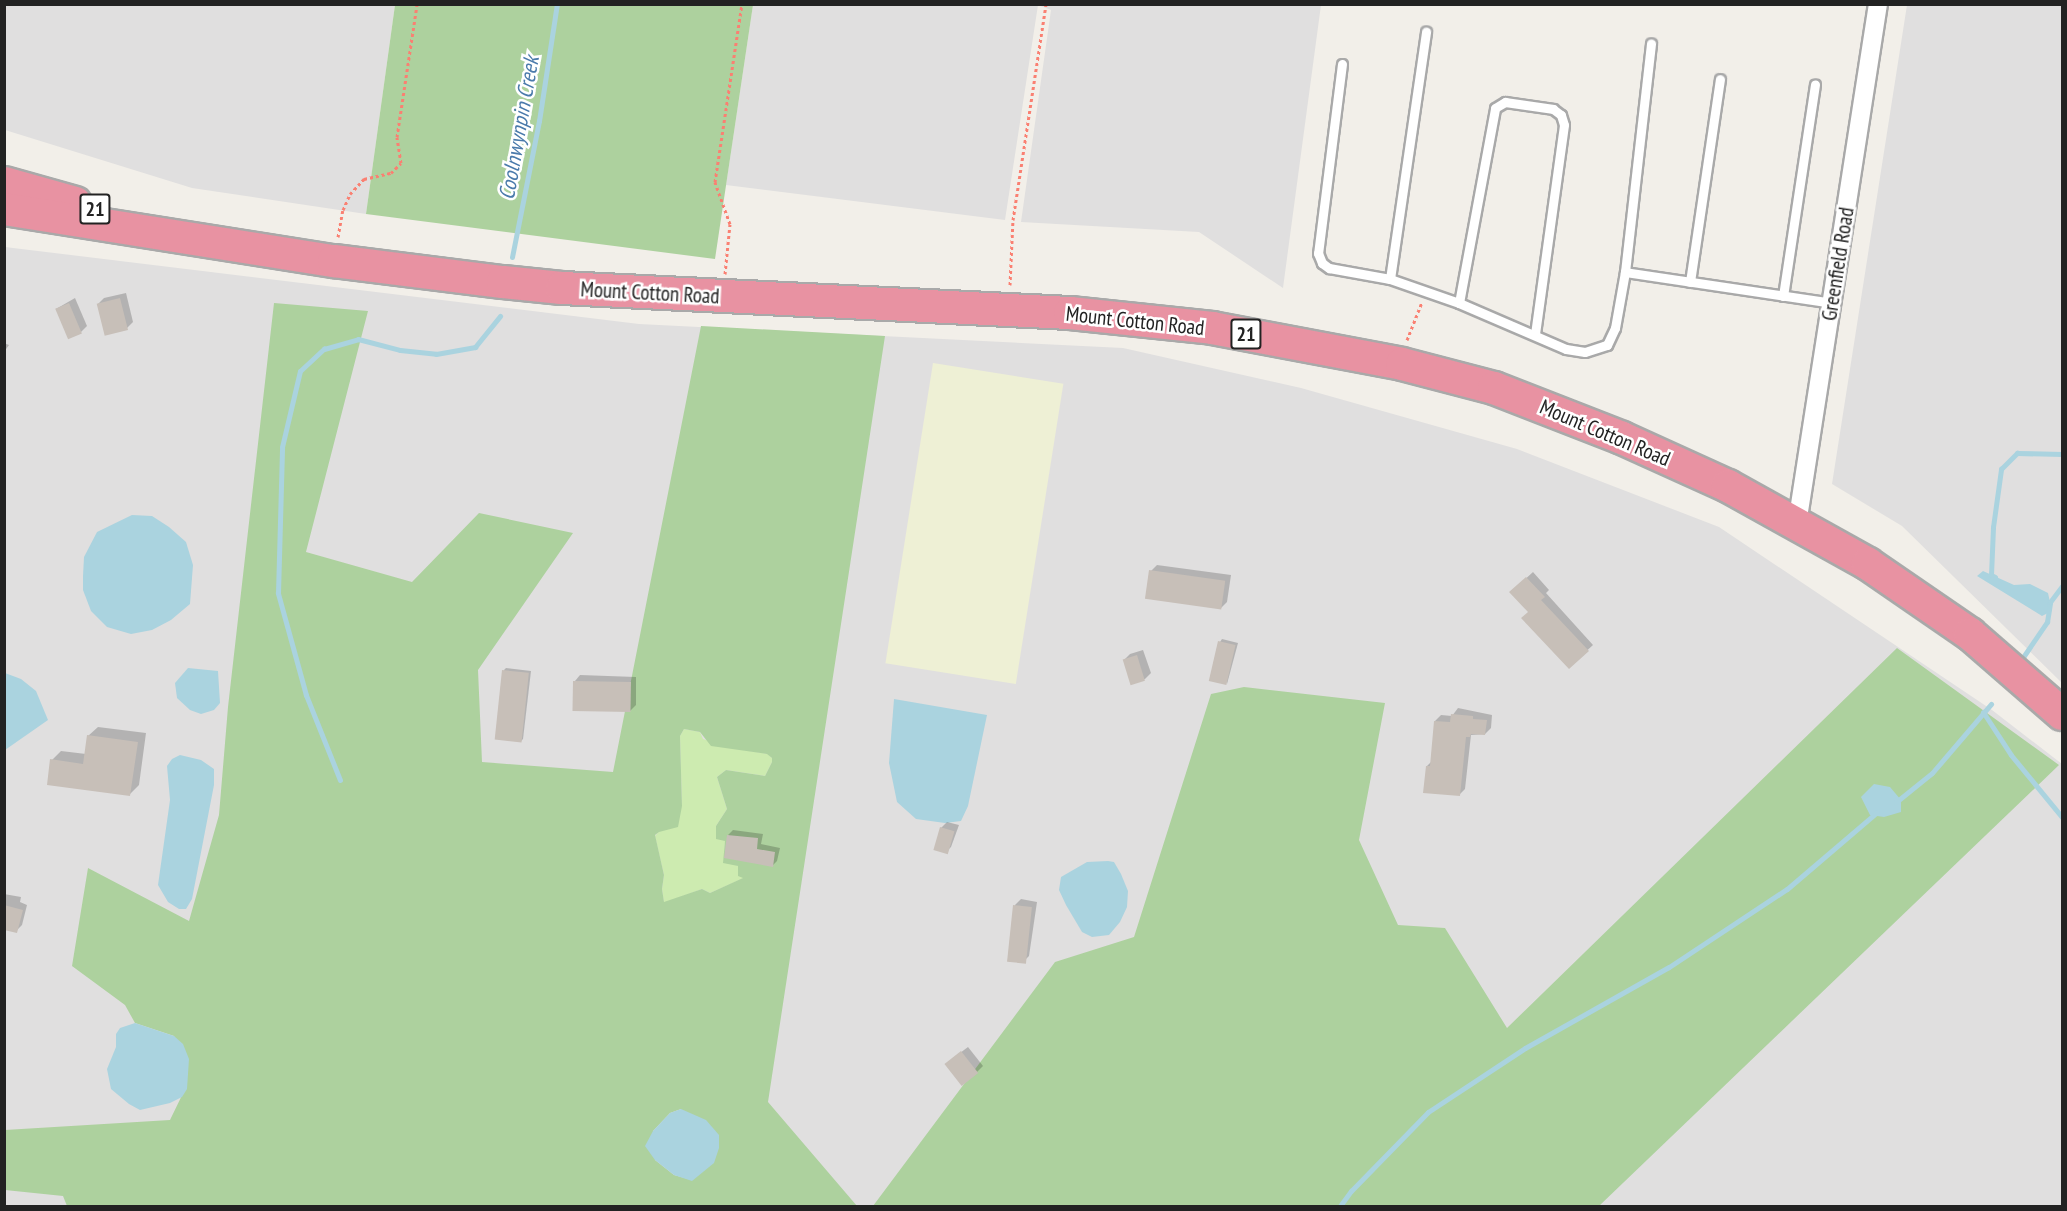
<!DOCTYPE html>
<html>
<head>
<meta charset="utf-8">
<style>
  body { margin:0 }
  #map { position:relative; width:2067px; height:1211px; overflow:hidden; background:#f2efe9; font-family:"PT Sans Narrow",sans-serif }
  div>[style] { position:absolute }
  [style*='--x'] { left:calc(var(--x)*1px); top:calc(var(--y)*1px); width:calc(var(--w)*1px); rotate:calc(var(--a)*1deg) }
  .residential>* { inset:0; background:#e0dfdf }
  .farmland>* { inset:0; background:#eef0d5; transform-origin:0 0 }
  .grass>* { inset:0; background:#cdebb0 }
  .forest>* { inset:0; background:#add19e }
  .water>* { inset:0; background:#aad3df }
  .shadow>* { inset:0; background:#0003 }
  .stream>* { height:5px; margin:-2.5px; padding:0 2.5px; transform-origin:2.5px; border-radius:2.5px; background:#aad3df }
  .building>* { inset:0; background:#c7bfb8; transform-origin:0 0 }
  .path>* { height:3px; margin-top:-1.5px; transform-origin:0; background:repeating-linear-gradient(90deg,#fa8072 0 3px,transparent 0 6px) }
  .roads { filter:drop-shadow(2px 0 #a9a9a9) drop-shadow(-2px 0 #a9a9a9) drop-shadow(0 2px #a9a9a9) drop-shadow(0 -2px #a9a9a9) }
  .lane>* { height:9px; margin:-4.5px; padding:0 4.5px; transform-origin:4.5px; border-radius:4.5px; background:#fff }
  .street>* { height:18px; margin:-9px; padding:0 9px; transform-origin:9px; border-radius:9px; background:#fff }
  .highway>* { height:32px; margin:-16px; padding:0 16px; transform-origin:16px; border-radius:16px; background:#e892a2 }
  span { translate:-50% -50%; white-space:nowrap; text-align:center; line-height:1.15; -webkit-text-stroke:5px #fff; paint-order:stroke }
  .shield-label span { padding:2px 4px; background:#fff; border:2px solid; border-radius:4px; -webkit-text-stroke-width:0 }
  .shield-label { font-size:20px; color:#222; font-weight:700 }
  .street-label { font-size:21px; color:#222 }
  .water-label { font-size:22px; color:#4a7aab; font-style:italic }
  .frame { position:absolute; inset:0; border:6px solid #222; pointer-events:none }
</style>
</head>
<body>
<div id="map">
  <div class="residential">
    <i style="clip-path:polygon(4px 5px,395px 5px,366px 214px,192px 188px,5px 130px)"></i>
    <i style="clip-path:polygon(753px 5px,1321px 5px,1283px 288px,1199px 232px,1021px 222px,1051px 10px,1038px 5px,1005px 220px,726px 185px)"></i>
    <i style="clip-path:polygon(1907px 5px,2062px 5px,2062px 683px,1902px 526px,1832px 484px)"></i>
    <i style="clip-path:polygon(5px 247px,639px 324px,1123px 348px,1301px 388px,1517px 449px,1719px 527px,1992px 710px,2062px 764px,2062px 1206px,5px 1206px)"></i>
  </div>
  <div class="farmland">
    <i style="left:933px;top:363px;width:132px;height:304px;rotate:9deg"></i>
  </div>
  <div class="grass">
    <i style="clip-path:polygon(684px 729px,700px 732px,703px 739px,731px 748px,768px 754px,772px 758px,772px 762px,765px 776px,726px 770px,717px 777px,727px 809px,716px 826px,725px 841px,724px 858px,738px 866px,744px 878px,710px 893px,702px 889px,664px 903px,662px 889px,664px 875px,655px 836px,682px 806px,680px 736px)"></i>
  </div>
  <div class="forest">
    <i style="clip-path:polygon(395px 5px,753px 5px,715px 259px,366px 214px)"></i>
    <i style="clip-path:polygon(evenodd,274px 303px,368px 311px,306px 552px,412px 582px,479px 513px,573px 533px,478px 670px,482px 762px,613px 772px,701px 326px,885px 336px,768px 1102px,857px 1206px,67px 1206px,63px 1196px,5px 1190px,5px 1130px,170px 1120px,187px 1085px,174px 1036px,135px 1023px,125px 1005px,72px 966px,88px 868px,189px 921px,219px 815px,228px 707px,274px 303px,684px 729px,700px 732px,711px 746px,767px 754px,772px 758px,772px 762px,765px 776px,726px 770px,717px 777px,727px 809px,716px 826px,716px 839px,725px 841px,723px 863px,738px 866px,738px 876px,743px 878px,710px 893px,702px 889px,664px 902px,662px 889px,664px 875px,655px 835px,659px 832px,678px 827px,682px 806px,680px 736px,684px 729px,274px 303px,681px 1109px,692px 1180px,674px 1175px,655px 1160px,653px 1131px,670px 1113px,681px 1109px)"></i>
    <i style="clip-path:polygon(1897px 648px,2059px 765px,1599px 1206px,873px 1206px,1055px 962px,1134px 937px,1211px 694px,1244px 687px,1385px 703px,1359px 840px,1398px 925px,1445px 928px,1507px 1028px)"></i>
  </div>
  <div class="water">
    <i style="clip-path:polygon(132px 515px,152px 516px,169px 527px,186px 542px,193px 565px,190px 604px,171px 620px,152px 630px,131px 634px,107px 627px,91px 611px,83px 590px,83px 576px,84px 557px,97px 532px)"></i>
    <i style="clip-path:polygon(1983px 571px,2014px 585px,2030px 584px,2048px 593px,2052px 611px,2042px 616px,1977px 576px)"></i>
    <i style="clip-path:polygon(188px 668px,218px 671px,220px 703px,214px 710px,201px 714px,190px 710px,177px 698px,175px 683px)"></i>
    <i style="clip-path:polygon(5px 673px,21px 679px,36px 691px,48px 720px,5px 750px)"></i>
    <i style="clip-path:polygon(894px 699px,987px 715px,968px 806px,961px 821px,945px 823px,916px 819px,897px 802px,889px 763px)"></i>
    <i style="clip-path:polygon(180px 755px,201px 760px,214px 769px,214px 785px,192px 899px,186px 909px,179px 909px,168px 902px,158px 885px,170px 800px,167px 766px,172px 759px)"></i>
    <i style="clip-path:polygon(1874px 784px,1890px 787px,1901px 800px,1901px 812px,1884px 817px,1870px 815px,1861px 797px)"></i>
    <i style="clip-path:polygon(1108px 861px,1114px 862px,1121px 874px,1128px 891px,1127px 907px,1120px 922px,1109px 935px,1092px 937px,1082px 932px,1066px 905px,1059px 890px,1061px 877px,1087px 862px)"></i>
    <i style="clip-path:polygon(135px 1023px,174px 1036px,183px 1044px,189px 1059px,187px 1089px,182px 1097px,170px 1103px,140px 1110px,129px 1104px,111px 1089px,107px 1069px,116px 1047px,116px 1034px,120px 1028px)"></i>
    <i style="clip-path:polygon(681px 1109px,706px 1120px,719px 1135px,719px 1148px,714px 1163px,692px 1181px,674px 1175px,655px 1160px,645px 1146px,653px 1131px,670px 1113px)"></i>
  </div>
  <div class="shadow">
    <i style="clip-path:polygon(126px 293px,133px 322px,127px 328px,98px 304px,104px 298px)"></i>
    <i style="clip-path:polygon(75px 298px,87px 326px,81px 332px,56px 309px)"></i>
    <i style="clip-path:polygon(4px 343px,9px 345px,4px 352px)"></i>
    <i style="clip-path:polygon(1157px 565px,1231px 575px,1227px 602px,1221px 608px,1151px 571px)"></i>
    <i style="clip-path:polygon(1533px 572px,1549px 590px,1546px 593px,1593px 645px,1569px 667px,1530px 612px,1511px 592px)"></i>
    <i style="clip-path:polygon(1222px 639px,1238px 643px,1227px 684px,1220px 642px)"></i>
    <i style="clip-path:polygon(1143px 650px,1151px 673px,1145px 679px,1131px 683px,1124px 660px,1130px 654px)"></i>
    <i style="clip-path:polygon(506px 668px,531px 671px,523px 739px,521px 741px,504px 670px)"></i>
    <i style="clip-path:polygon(580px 675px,636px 677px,636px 705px,630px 711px,575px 681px)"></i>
    <i style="clip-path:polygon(1458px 708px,1492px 715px,1491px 728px,1485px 734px,1471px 735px,1465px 789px,1459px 795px,1427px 766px,1431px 762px,1435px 721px,1441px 715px,1452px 716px)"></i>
    <i style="clip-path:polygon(98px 727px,146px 733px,139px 785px,130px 794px,52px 760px,61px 751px,86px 754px,88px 736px)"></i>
    <i style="clip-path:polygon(947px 822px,959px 825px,951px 847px,945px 853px,941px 828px)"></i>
    <i style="clip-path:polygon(733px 830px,763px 834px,761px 844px,780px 848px,777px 861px,772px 866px,728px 835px)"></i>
    <i style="clip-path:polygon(4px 894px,21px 897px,20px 902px,27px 905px,22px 925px,16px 931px,4px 929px)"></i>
    <i style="clip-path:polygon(1021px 899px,1037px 902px,1029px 956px,1023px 962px,1015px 905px)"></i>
    <i style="clip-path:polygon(968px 1047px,983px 1066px,977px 1072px,952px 1059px)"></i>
  </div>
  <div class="stream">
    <i style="--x:512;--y:257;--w:139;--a:-78.8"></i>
    <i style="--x:539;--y:121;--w:118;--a:-81.3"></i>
    <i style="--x:1995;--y:577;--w:4;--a:-153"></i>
    <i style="--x:1991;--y:575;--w:48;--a:-87.6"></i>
    <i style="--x:1993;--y:527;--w:59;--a:-82.1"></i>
    <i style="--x:2001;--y:469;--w:23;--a:-45"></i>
    <i style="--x:2017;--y:453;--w:45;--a:1.3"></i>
    <i style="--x:2019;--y:663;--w:50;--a:-55.7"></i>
    <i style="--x:2047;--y:622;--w:20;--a:-81"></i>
    <i style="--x:2050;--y:602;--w:20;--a:-53"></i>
    <i style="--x:1983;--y:712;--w:51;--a:56.9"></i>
    <i style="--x:2011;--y:755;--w:80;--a:50.6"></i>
    <i style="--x:340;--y:780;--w:92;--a:-111.8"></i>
    <i style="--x:306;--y:695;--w:106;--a:-105.4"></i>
    <i style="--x:278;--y:593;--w:146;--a:-88.4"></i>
    <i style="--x:282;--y:447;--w:78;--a:-76.7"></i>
    <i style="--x:300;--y:371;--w:33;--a:-43"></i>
    <i style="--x:324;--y:349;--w:35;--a:-16"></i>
    <i style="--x:358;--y:339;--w:43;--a:14.7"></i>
    <i style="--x:400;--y:350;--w:36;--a:6"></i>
    <i style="--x:436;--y:354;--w:40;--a:-10"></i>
    <i style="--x:475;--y:347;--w:40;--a:-51"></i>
    <i style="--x:1896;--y:802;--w:46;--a:-38.9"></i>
    <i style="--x:1932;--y:773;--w:91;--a:-49.5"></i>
    <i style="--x:1340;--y:1206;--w:19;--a:-54"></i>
    <i style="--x:1351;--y:1191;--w:110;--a:-45.7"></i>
    <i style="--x:1428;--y:1112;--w:116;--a:-33.4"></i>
    <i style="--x:1525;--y:1048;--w:165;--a:-29.4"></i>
    <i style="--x:1669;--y:967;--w:141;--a:-33.5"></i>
    <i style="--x:1787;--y:889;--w:118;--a:-40.5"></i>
  </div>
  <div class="building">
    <i style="left:120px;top:298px;width:33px;height:24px;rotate:76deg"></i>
    <i style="left:69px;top:303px;width:33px;height:15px;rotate:67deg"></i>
    <i style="left:1149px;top:570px;width:77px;height:29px;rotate:8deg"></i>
    <i style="clip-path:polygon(1526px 577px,1545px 597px,1541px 600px,1589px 651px,1569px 669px,1521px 618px,1528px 612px,1509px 592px)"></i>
    <i style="left:1218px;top:641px;width:18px;height:41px;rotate:13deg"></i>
    <i style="left:1137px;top:655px;width:27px;height:15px;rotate:73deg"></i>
    <i style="left:502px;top:670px;width:27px;height:70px;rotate:6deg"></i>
    <i style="left:573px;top:681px;width:58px;height:30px;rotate:1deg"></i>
    <i style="clip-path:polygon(1451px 714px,1473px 716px,1473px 719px,1487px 720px,1485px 735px,1471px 734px,1470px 737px,1466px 737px,1460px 796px,1423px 793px,1426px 766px,1430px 766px,1434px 721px,1450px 722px)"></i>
    <i style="clip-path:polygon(87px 735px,138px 742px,130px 796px,47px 785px,50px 759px,83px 764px)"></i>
    <i style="left:940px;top:827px;width:15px;height:24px;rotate:16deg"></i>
    <i style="clip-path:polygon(727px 835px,758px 838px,757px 849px,775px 852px,773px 867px,724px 858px)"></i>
    <i style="clip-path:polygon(4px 905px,23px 910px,17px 933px,4px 930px)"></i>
    <i style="left:1013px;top:905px;width:19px;height:57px;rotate:6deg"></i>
    <i style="left:961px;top:1051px;width:28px;height:21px;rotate:52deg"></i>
  </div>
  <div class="path">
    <i style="--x:338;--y:237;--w:27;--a:-80"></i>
    <i style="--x:343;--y:210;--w:17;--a:-66"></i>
    <i style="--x:350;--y:194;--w:21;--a:-47"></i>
    <i style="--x:364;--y:179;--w:28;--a:-13"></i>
    <i style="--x:391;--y:173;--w:14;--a:-45"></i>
    <i style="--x:401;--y:163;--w:26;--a:-99"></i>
    <i style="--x:397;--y:137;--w:134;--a:-81.4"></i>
    <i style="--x:725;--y:274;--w:50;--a:-84.3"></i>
    <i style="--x:730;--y:224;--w:45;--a:-109.7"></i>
    <i style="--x:715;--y:182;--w:180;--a:-81.4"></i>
    <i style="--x:1010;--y:285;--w:65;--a:-87.4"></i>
    <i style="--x:1013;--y:220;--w:219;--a:-81.3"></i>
    <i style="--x:1407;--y:340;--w:41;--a:-68.5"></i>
  </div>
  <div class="roads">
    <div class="lane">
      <i style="--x:1342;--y:64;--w:191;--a:97.2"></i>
      <i style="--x:1318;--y:253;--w:11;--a:68"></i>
      <i style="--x:1322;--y:263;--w:9;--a:36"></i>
      <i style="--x:1329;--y:268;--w:62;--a:10.2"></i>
      <i style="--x:1390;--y:279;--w:73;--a:19.2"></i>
      <i style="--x:1459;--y:303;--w:116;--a:23.3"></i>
      <i style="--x:1566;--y:349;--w:19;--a:9"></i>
      <i style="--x:1585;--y:352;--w:23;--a:-18"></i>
      <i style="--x:1607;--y:345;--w:19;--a:-65"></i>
      <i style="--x:1615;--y:328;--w:57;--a:-79.9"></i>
      <i style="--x:1625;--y:272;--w:230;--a:-83.5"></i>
      <i style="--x:1625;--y:272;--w:209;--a:8.5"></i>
      <i style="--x:1390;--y:279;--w:250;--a:-81.7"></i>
      <i style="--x:1690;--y:282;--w:205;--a:-81.6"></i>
      <i style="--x:1783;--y:296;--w:214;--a:-81.4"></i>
      <i style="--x:1459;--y:303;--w:198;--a:-79.5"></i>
      <i style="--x:1495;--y:108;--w:12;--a:-31"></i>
      <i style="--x:1505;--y:102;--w:49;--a:8.3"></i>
      <i style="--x:1553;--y:109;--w:10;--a:37"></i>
      <i style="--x:1561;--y:115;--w:10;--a:73"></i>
      <i style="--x:1564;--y:125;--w:211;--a:97.9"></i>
    </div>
    <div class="street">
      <i style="--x:1797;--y:524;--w:526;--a:-81.15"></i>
    </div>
    <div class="highway">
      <i style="--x:4;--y:183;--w:74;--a:15.7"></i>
      <i style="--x:4;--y:209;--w:334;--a:9"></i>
      <i style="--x:334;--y:261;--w:170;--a:7.1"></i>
      <i style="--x:503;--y:282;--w:59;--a:5.8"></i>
      <i style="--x:562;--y:288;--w:509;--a:2.82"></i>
      <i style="--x:1070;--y:313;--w:143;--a:6"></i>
      <i style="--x:1212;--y:328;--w:193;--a:10.7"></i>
      <i style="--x:1402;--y:364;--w:95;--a:14.6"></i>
      <i style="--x:1494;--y:388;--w:137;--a:21.3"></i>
      <i style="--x:1622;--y:438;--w:116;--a:24.4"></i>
      <i style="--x:1728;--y:486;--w:160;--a:29.1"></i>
      <i style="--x:1868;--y:564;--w:124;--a:34.5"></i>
      <i style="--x:1970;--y:634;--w:122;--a:41"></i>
    </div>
  </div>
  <div class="shield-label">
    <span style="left:95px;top:209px">21</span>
    <span style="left:1246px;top:334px">21</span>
  </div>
  <div class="street-label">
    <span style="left:1838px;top:264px;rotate:-81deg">Greenfield Road</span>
    <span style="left:650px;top:293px;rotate:3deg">Mount Cotton Road</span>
    <span style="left:1135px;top:321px;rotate:6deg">Mount Cotton Road</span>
    <span style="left:1605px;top:433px;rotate:23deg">Mount Cotton Road</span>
  </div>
  <div class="water-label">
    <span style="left:519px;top:128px;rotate:-80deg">Coolnwynpin Creek</span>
  </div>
  <div class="frame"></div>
</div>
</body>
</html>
